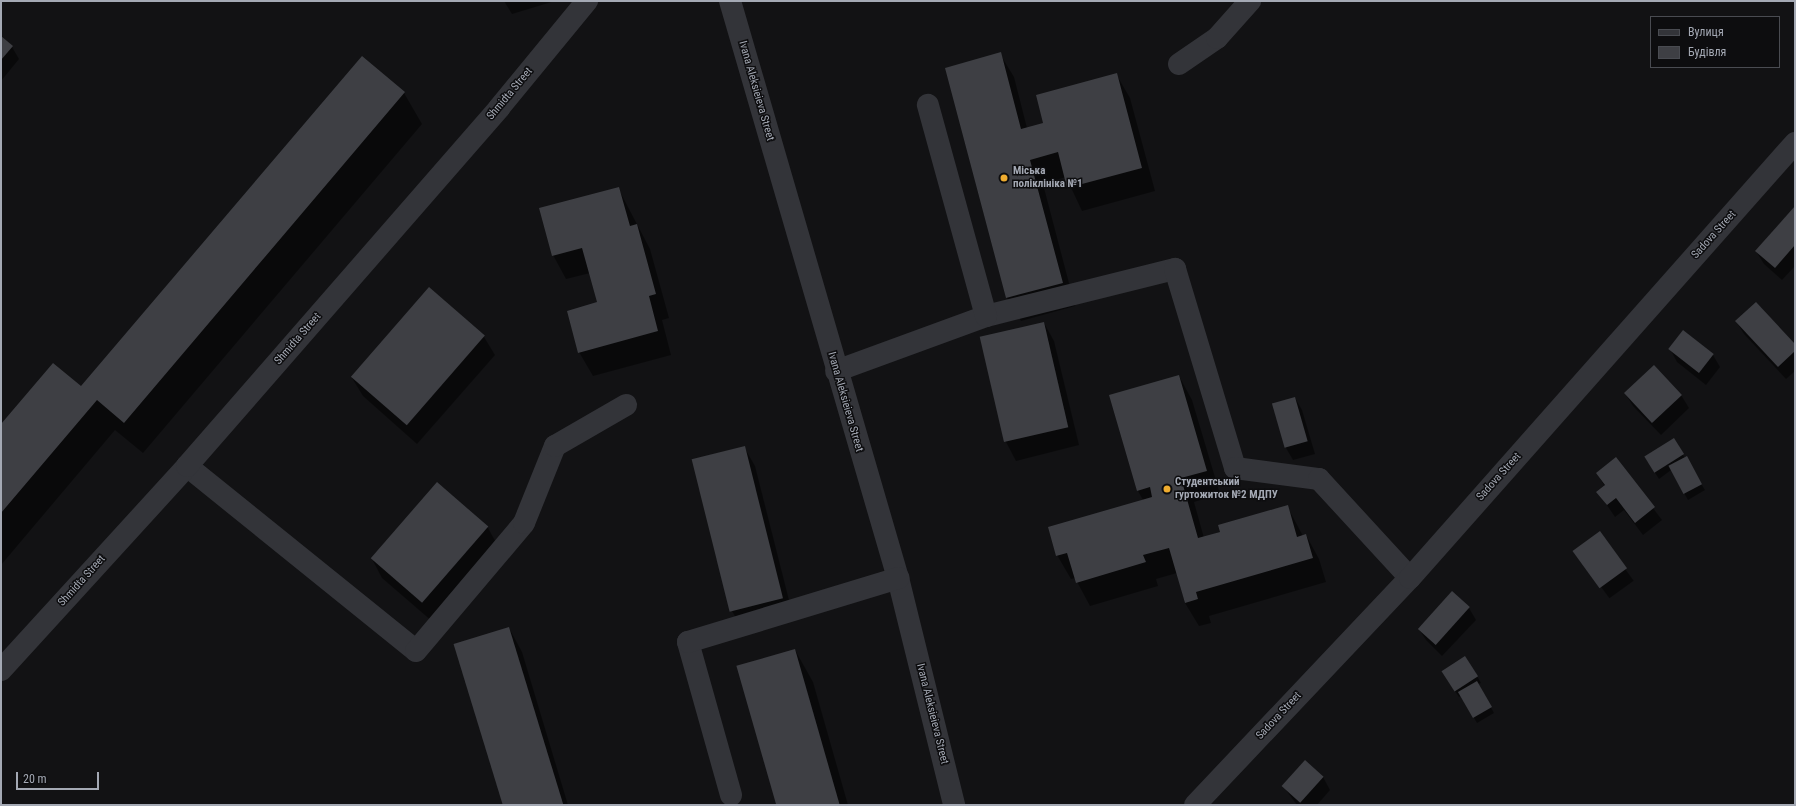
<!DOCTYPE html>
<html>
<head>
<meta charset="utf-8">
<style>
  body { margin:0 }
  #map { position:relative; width:1796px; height:806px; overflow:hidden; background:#121214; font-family:"Roboto Condensed",sans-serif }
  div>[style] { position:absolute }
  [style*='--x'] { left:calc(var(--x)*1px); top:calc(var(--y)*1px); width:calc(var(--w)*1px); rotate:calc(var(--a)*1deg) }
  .shadow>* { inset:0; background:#0007; transform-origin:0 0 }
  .building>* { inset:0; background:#3e3f44; transform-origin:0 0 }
  .minor>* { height:22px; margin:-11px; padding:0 11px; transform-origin:11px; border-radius:11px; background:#333439 }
  .dots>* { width:11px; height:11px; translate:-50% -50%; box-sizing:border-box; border:2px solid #0d0d0f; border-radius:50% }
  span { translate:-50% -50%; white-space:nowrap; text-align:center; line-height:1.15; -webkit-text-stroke:3px #0d0d0f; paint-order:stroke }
  .street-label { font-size:11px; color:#a4a9b4 }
  .poi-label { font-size:11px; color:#a4a9b4; font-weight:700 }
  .left { translate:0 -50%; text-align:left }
  .frame { position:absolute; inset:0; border:2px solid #a4a9b4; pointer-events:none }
  .legend { position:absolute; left:1650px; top:16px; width:130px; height:52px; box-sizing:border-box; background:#0d0d0f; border:1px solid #494b51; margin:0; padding:5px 7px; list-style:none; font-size:12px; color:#a4a9b4 }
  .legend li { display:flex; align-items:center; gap:8px; height:20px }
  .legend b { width:20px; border:1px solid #494b51 }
  .scale { position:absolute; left:16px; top:772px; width:83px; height:18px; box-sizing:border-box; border:2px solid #a4a9b4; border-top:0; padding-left:5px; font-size:12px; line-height:14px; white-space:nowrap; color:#a4a9b4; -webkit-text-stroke:3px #0d0d0f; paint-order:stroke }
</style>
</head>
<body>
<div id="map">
  <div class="shadow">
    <i style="clip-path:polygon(504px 1px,555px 1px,512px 14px)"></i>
    <i style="clip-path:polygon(1px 37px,12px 47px,19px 59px,1px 81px)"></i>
    <i style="clip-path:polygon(1000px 54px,1014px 77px,1027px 128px,1044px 124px,1116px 74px,1130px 98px,1155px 191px,1082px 211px,1066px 177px,1043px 184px,1075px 306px,1021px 321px,1007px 298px,946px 68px)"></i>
    <i style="clip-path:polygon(362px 57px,404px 93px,422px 124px,143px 453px,115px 430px,1px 565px,1px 425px,81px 388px)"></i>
    <i style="clip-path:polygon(618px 188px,650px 249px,669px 318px,662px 320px,671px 355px,593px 376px,579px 352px,598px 303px,590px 273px,566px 279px,553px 255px)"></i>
    <i style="clip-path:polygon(1795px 207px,1795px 266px,1782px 280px,1764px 264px,1756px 251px)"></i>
    <i style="clip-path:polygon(1736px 321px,1795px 345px,1795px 371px,1786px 379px,1744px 334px)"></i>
    <i style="clip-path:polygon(1044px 323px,1054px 341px,1079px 445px,1016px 461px,1006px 442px,981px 338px)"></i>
    <i style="clip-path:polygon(484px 337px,495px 355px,417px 444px,363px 396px,352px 378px)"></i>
    <i style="clip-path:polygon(1670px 349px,1713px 355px,1720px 367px,1706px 385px,1677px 362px)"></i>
    <i style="clip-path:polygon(1179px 376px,1192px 400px,1220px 494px,1194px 502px,1204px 538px,1287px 506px,1303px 536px,1306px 535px,1319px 559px,1326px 582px,1209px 616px,1211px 623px,1199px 626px,1185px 603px,1177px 573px,1156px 579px,1158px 586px,1090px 606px,1075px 578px,1071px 579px,1057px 555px,1143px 500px,1138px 491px)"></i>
    <i style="clip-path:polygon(1625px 393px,1681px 395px,1689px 408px,1661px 435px,1633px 406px)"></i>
    <i style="clip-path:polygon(1295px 398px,1302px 410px,1315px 454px,1293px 460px,1286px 448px,1273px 404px)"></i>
    <i style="clip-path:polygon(1673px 439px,1705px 490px,1688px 500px,1671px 470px,1659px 479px,1645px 457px)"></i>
    <i style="clip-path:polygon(744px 447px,755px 466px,793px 616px,742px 629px,732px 611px)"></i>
    <i style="clip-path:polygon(1616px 459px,1662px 520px,1643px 535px,1624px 510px,1615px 517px,1598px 492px,1605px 487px,1597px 473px)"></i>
    <i style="clip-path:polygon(437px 484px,488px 528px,498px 546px,433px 622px,382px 578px,372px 559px)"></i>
    <i style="left:1599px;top:533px;width:59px;height:30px;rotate:54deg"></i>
    <i style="clip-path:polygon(1469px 608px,1476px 620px,1442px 656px,1426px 640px,1418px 628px)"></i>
    <i style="clip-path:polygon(509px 628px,522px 652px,568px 805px,503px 805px)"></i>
    <i style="clip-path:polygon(795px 650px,813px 682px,848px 805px,776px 805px)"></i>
    <i style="clip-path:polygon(1477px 676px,1481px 683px,1478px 684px,1494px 713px,1477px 723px,1461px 696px,1459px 697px,1446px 678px)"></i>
    <i style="clip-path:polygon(1323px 777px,1330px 790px,1317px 805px,1297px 805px,1283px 786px)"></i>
  </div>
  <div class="building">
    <i style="clip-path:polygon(1px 36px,13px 46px,1px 60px)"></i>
    <i style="clip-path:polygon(1001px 52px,1021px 129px,1043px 123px,1036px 95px,1117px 73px,1142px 168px,1067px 188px,1058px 152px,1030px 160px,1063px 283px,1006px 298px,945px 68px)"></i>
    <i style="clip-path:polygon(362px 56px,405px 92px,124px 423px,97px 400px,1px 513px,1px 424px,53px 363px,81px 386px)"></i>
    <i style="clip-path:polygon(619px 187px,630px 226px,637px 224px,656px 294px,649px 296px,658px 331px,578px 353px,567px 311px,597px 302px,582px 248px,552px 256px,539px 208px)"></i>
    <i style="clip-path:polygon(1795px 206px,1795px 245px,1775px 268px,1755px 251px)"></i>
    <i style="left:429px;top:287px;width:74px;height:119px;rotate:41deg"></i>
    <i style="clip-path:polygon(1756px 302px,1795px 344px,1795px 351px,1778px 367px,1735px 321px)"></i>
    <i style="left:1044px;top:322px;width:108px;height:66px;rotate:77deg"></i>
    <i style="left:1683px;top:330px;width:39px;height:24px;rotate:38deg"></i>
    <i style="left:1654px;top:365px;width:41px;height:41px;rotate:47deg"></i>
    <i style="clip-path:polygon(1179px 375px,1207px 471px,1181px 478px,1198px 538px,1220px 532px,1218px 525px,1288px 505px,1297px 537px,1306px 534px,1313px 558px,1196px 592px,1198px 599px,1185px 603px,1169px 548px,1143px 555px,1146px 562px,1076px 583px,1067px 553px,1056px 556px,1048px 527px,1152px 497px,1150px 487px,1137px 491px,1109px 395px)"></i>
    <i style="left:1295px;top:397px;width:46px;height:24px;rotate:74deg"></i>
    <i style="left:1674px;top:438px;width:19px;height:35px;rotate:58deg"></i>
    <i style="left:745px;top:446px;width:157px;height:55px;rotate:76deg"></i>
    <i style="left:1687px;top:456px;width:32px;height:21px;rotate:62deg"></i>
    <i style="clip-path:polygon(1616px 457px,1655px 507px,1635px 523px,1616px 498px,1607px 505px,1596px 492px,1605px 485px,1596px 473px)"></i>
    <i style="left:437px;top:482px;width:68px;height:101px;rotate:41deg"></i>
    <i style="left:1600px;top:531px;width:46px;height:34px;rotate:54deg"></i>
    <i style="left:1452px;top:591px;width:24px;height:51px;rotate:42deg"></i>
    <i style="left:509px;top:627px;width:186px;height:58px;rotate:73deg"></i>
    <i style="left:795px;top:649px;width:162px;height:61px;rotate:74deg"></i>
    <i style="left:1465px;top:656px;width:24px;height:28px;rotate:57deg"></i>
    <i style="left:1477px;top:681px;width:30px;height:22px;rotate:60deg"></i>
    <i style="left:1305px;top:760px;width:25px;height:35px;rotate:42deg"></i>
  </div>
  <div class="minor">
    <i style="--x:730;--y:1;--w:601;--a:73.77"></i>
    <i style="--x:898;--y:578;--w:234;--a:76.1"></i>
    <i style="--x:1179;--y:64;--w:46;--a:-34.4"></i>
    <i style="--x:1217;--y:38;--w:50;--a:-48.3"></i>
    <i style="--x:986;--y:316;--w:195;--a:-14"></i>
    <i style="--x:1175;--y:269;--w:208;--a:73.2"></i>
    <i style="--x:1235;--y:468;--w:85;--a:7.5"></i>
    <i style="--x:1319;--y:479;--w:134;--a:47.4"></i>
    <i style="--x:836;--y:371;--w:160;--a:-20.1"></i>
    <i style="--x:986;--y:316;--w:219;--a:-105.4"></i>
    <i style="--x:187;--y:466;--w:294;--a:38.9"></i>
    <i style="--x:416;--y:651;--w:167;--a:-49.8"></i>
    <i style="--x:524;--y:523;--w:83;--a:-68.1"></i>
    <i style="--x:555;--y:446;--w:82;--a:-30"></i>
    <i style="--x:1;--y:670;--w:276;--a:-47.6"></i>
    <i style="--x:187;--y:466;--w:475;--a:-48.9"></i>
    <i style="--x:499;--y:108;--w:139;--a:-50.6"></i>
    <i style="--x:731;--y:795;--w:159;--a:-105.7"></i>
    <i style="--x:688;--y:642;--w:220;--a:-16.9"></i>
    <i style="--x:1195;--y:805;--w:313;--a:-46.6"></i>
    <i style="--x:1410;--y:578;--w:581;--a:-48.49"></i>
  </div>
  <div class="dots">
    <i style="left:1004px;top:178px;background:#efac2f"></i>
    <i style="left:1167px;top:489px;background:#efac2f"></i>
  </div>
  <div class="street-label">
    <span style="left:756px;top:91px;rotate:74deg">Ivana Aleksieieva Street</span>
    <span style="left:510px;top:94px;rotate:-50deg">Shmidta Street</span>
    <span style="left:1714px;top:235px;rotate:-48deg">Sadova Street</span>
    <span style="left:298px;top:339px;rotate:-49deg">Shmidta Street</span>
    <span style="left:845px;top:402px;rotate:74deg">Ivana Aleksieieva Street</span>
    <span style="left:1499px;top:477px;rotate:-48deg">Sadova Street</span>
    <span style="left:82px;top:581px;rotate:-48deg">Shmidta Street</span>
    <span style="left:932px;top:714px;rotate:76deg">Ivana Aleksieieva Street</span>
    <span style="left:1279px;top:716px;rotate:-47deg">Sadova Street</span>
  </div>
  <div class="poi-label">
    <span class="left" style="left:1013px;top:178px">Міська<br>поліклініка №1</span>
    <span class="left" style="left:1175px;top:489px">Студентський<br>гуртожиток №2 МДПУ</span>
  </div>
  <div class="frame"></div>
  <ul class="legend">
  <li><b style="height:5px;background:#333439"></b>Вулиця</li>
  <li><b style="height:11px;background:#3e3f44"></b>Будівля</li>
  </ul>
  <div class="scale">20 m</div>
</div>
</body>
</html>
